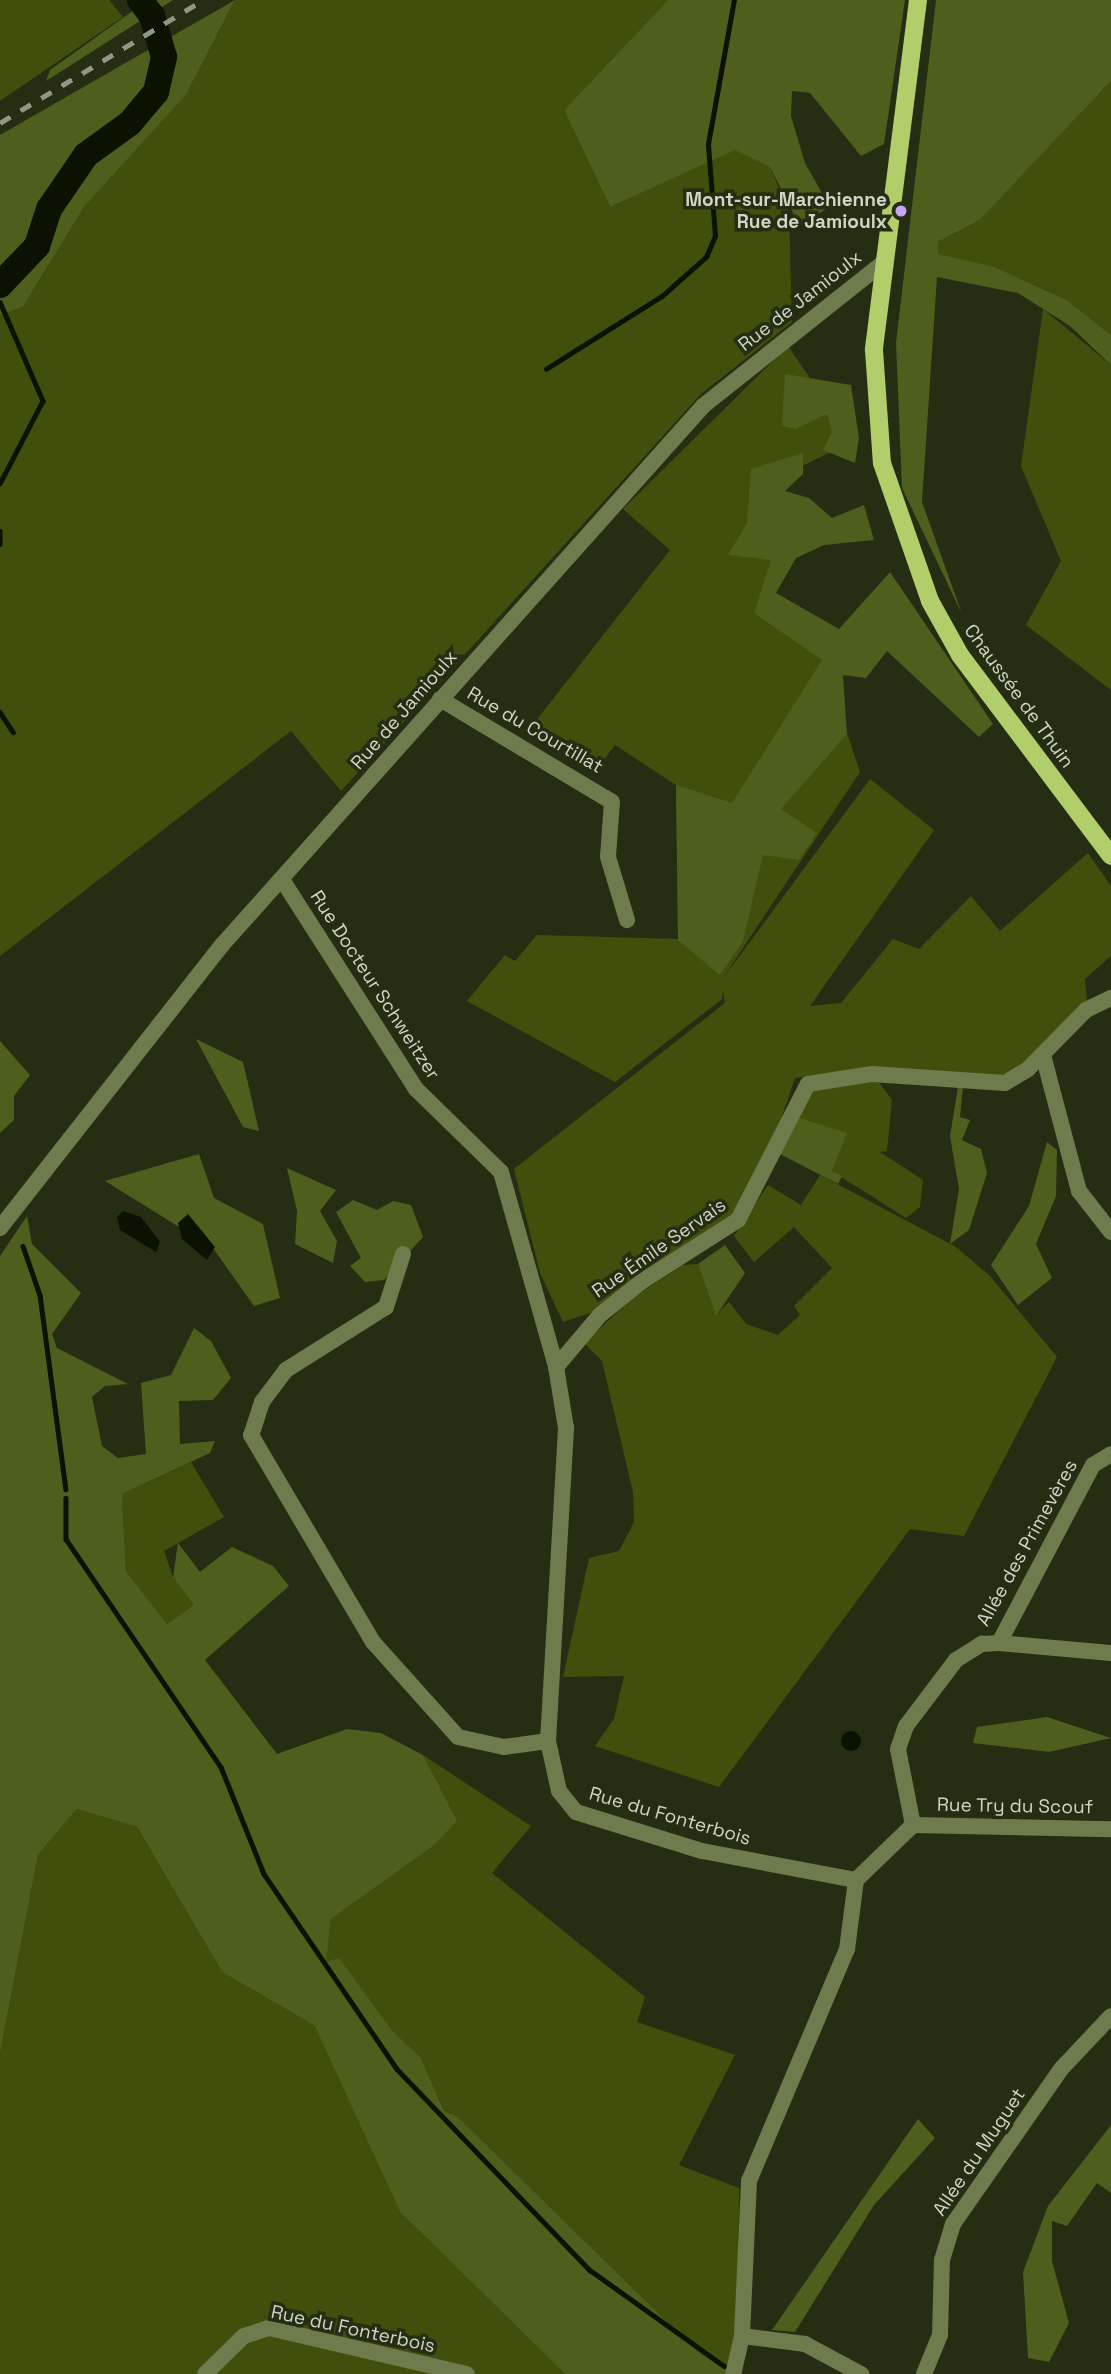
<!DOCTYPE html>
<html>
<head>
<meta charset="utf-8">
<style>
  body { margin:0 }
  #map { position:relative; width:1111px; height:2374px; overflow:hidden; background:#252d13; font-family:"Space Grotesk",sans-serif }
  div>[style] { position:absolute }
  [style*='--x'] { left:calc(var(--x)*1px); top:calc(var(--y)*1px); width:calc(var(--w)*1px); rotate:calc(var(--a)*1deg) }
  .green>* { inset:0; background:#40500c }
  .forest>* { inset:0; background:#4d5e1d }
  .water>* { inset:0; background:#0c1101 }
  .round { border-radius:50% }
  .stream>* { height:4.5px; margin:-2.25px; padding:0 2.25px; transform-origin:2.25px; border-radius:2.25px; background:#0c1101 }
  .river>* { height:26px; margin:-13px; padding:0 13px; transform-origin:13px; border-radius:13px; background:#0c1101 }
  .minor>* { height:16px; margin:-8px; padding:0 8px; transform-origin:8px; border-radius:8px; background:#6d7b4d }
  .major>* { height:18px; margin:-9px; padding:0 9px; transform-origin:9px; border-radius:9px; background:#b1ce6b }
  .rail>* { height:4.5px; margin-top:-2.25px; transform-origin:0; background:repeating-linear-gradient(90deg,#919784 0 12px,transparent 0 24px) }
  .dots>* { width:19px; height:19px; translate:-50% -50%; box-sizing:border-box; border:4px solid #252d13; border-radius:50% }
  span { translate:-50% -50%; white-space:nowrap; text-align:center; line-height:1.15; -webkit-text-stroke:7px #252d13; paint-order:stroke }
  .poi-label { font-size:19px; color:#d0d5c6; font-weight:700 }
  .right { translate:-100% -50%; text-align:right }
  .street-label { font-size:19px; color:#d0d5c6 }
</style>
</head>
<body>
<div id="map">
  <div class="green">
    <i style="clip-path:polygon(0 0,109px 0,123px 17px,0 101px)"></i>
    <i style="clip-path:polygon(235px 0,668px 0,564px 110px,610px 207px,735px 149px,770px 167px,789px 212px,792px 322px,701px 394px,341px 791px,291px 731px,0 956px,0 315px,23px 307px,84px 207px,186px 95px)"></i>
    <i style="clip-path:polygon(1111px 81px,1111px 335px,1067px 300px,995px 267px,938px 256px,938px 242px,980px 220px)"></i>
    <i style="clip-path:polygon(1043px 309px,1111px 365px,1111px 690px,1026px 625px,1061px 561px,1021px 466px)"></i>
    <i style="clip-path:polygon(788px 346px,853px 441px,756px 489px,781px 559px,757px 607px,823px 660px,860px 772px,721px 981px,870px 779px,934px 830px,810px 1006px,841px 1003px,893px 939px,919px 949px,971px 896px,1000px 931px,1088px 853px,1111px 886px,1111px 956px,1085px 979px,1087px 1002px,1012px 1077px,856px 1069px,795px 1078px,771px 1149px,737px 1215px,596px 1311px,563px 1322px,540px 1273px,514px 1169px,725px 1003px,723px 991px,722px 999px,615px 1082px,467px 1001px,505px 955px,515px 961px,537px 935px,678px 939px,676px 785px,615px 745px,601px 764px,531px 727px,670px 550px,623px 509px)"></i>
    <i style="clip-path:polygon(878px 1081px,892px 1100px,887px 1151px,880px 1152px,923px 1180px,920px 1207px,906px 1218px,832px 1171px,794px 1116px,810px 1090px)"></i>
    <i style="clip-path:polygon(820px 1175px,956px 1247px,990px 1276px,1057px 1357px,964px 1536px,910px 1529px,719px 1787px,595px 1746px,614px 1719px,624px 1676px,563px 1677px,589px 1558px,619px 1551px,634px 1522px,633px 1492px,602px 1361px,584px 1343px,635px 1296px,683px 1265px,698px 1264px,716px 1315px,729px 1302px,746px 1324px,778px 1335px,800px 1315px,794px 1306px,832px 1268px,794px 1227px,754px 1262px,734px 1236px,768px 1185px,801px 1205px)"></i>
    <i style="clip-path:polygon(191px 1462px,224px 1517px,164px 1551px,173px 1577px,195px 1605px,167px 1624px,126px 1571px,122px 1494px)"></i>
    <i style="clip-path:polygon(423px 1755px,531px 1826px,492px 1873px,645px 1997px,637px 2022px,735px 2055px,679px 2165px,739px 2188px,738px 2342px,728px 2372px,698px 2352px,457px 2116px,444px 2111px,421px 2058px,392px 2030px,339px 1959px,325px 1963px,331px 1919px,432px 1847px,456px 1821px)"></i>
    <i style="clip-path:polygon(77px 1809px,137px 1827px,222px 1972px,317px 2027px,400px 2212px,565px 2374px,0 2374px,0 2054px,38px 1855px)"></i>
  </div>
  <div class="forest">
    <i style="clip-path:polygon(148px 0,173px 0,46px 81px,50px 70px)"></i>
    <i style="clip-path:polygon(235px 0,186px 95px,84px 207px,23px 307px,0 315px,0 135px)"></i>
    <i style="clip-path:polygon(668px 0,905px 0,884px 144px,861px 156px,810px 93px,792px 91px,791px 116px,805px 163px,830px 207px,799px 225px,770px 167px,735px 150px,610px 207px,564px 110px)"></i>
    <i style="clip-path:polygon(936px 0,1111px 0,1111px 81px,980px 220px,938px 242px,938px 254px,995px 267px,1067px 300px,1111px 335px,1111px 365px,1070px 326px,1018px 293px,937px 277px,922px 502px,962px 614px,902px 488px,896px 343px)"></i>
    <i style="clip-path:polygon(785px 374px,851px 385px,859px 438px,855px 463px,823px 450px,832px 432px,827px 414px,796px 429px,782px 426px)"></i>
    <i style="clip-path:polygon(803px 453px,803px 474px,785px 491px,809px 498px,832px 518px,864px 505px,874px 540px,824px 545px,796px 558px,776px 593px,839px 629px,890px 572px,993px 724px,979px 737px,887px 651px,866px 678px,843px 675px,847px 734px,781px 809px,817px 833px,799px 860px,763px 855px,743px 941px,720px 975px,678px 940px,676px 785px,732px 803px,822px 660px,754px 613px,771px 560px,728px 555px,747px 523px,751px 469px)"></i>
    <i style="clip-path:polygon(196px 1039px,243px 1062px,259px 1131px,243px 1127px)"></i>
    <i style="clip-path:polygon(0 1041px,30px 1075px,14px 1096px,14px 1120px,0 1133px)"></i>
    <i style="clip-path:polygon(958px 1087px,963px 1087px,960px 1117px,970px 1120px,962px 1140px,981px 1149px,987px 1173px,969px 1230px,950px 1244px,959px 1189px,950px 1136px)"></i>
    <i style="clip-path:polygon(794px 1116px,847px 1133px,832px 1171px,842px 1176px,838px 1184px,778px 1153px)"></i>
    <i style="clip-path:polygon(1047px 1142px,1057px 1150px,1056px 1196px,1036px 1244px,1052px 1278px,1018px 1305px,991px 1265px,1029px 1206px)"></i>
    <i style="clip-path:polygon(199px 1154px,214px 1198px,263px 1224px,280px 1298px,254px 1306px,213px 1248px,105px 1181px)"></i>
    <i style="clip-path:polygon(287px 1168px,336px 1190px,320px 1211px,337px 1241px,333px 1263px,295px 1244px,297px 1211px)"></i>
    <i style="clip-path:polygon(353px 1200px,377px 1210px,393px 1201px,411px 1205px,423px 1237px,384px 1280px,365px 1282px,350px 1266px,361px 1258px,336px 1212px)"></i>
    <i style="clip-path:polygon(27px 1216px,32px 1244px,81px 1293px,52px 1334px,57px 1348px,128px 1384px,105px 1386px,92px 1397px,102px 1446px,118px 1458px,146px 1454px,141px 1383px,171px 1375px,194px 1328px,211px 1341px,231px 1378px,213px 1400px,179px 1401px,180px 1444px,215px 1441px,210px 1453px,122px 1494px,126px 1571px,167px 1624px,194px 1605px,173px 1577px,178px 1543px,200px 1572px,232px 1547px,273px 1566px,289px 1586px,205px 1660px,277px 1754px,347px 1729px,381px 1733px,423px 1755px,457px 1821px,432px 1847px,331px 1919px,326px 1962px,339px 1958px,392px 2030px,421px 2058px,444px 2111px,457px 2116px,698px 2352px,732px 2374px,565px 2374px,400px 2212px,315px 2026px,222px 1972px,137px 1827px,77px 1809px,38px 1855px,0 2054px,0 1256px)"></i>
    <i style="clip-path:polygon(725px 1245px,745px 1273px,716px 1316px,698px 1264px)"></i>
    <i style="clip-path:polygon(1047px 1717px,1111px 1738px,1049px 1752px,973px 1743px,977px 1727px)"></i>
    <i style="clip-path:polygon(918px 2119px,935px 2138px,874px 2205px,795px 2332px,772px 2330px)"></i>
    <i style="clip-path:polygon(1111px 2125px,1111px 2193px,1097px 2183px,1067px 2226px,1052px 2221px,1052px 2261px,1069px 2323px,1049px 2362px,1028px 2358px,1023px 2272px,1048px 2206px)"></i>
  </div>
  <div class="water">
    <i style="clip-path:polygon(123px 1211px,141px 1217px,160px 1242px,156px 1252px,120px 1230px,117px 1217px)"></i>
    <i style="clip-path:polygon(188px 1214px,215px 1247px,207px 1260px,182px 1239px,178px 1223px)"></i>
    <i class="round" style="left:841px;top:1731px;width:20px;height:20px"></i>
  </div>
  <div class="stream">
    <i style="--x:0;--y:302;--w:108;--a:66.5"></i>
    <i style="--x:43;--y:401;--w:93;--a:117.4"></i>
    <i style="--x:546;--y:369;--w:137;--a:-32.2"></i>
    <i style="--x:662;--y:296;--w:59;--a:-41.6"></i>
    <i style="--x:706;--y:257;--w:23;--a:-67"></i>
    <i style="--x:715;--y:236;--w:92;--a:-94.4"></i>
    <i style="--x:708;--y:144;--w:146;--a:-79.8"></i>
    <i style="--x:0;--y:531;--w:13;--a:90"></i>
    <i style="--x:0;--y:712;--w:24;--a:57"></i>
    <i style="--x:23;--y:1246;--w:52;--a:70.9"></i>
    <i style="--x:40;--y:1295;--w:196;--a:82.4"></i>
    <i style="--x:66;--y:1498;--w:41;--a:90"></i>
    <i style="--x:66;--y:1539;--w:276;--a:55.8"></i>
    <i style="--x:221;--y:1767;--w:115;--a:68.1"></i>
    <i style="--x:264;--y:1874;--w:236;--a:55.7"></i>
    <i style="--x:397;--y:2069;--w:279;--a:46.2"></i>
    <i style="--x:590;--y:2270;--w:165;--a:35.6"></i>
  </div>
  <div class="river">
    <i style="--x:0;--y:285;--w:54;--a:-46.5"></i>
    <i style="--x:37;--y:246;--w:39;--a:-72"></i>
    <i style="--x:49;--y:209;--w:65;--a:-55.6"></i>
    <i style="--x:86;--y:155;--w:54;--a:-36"></i>
    <i style="--x:130;--y:123;--w:40;--a:-50"></i>
    <i style="--x:156;--y:92;--w:36;--a:-77"></i>
    <i style="--x:164;--y:57;--w:43;--a:-106.3"></i>
    <i style="--x:152;--y:16;--w:20;--a:-127"></i>
  </div>
  <div class="minor">
    <i style="--x:440;--y:699;--w:200;--a:30.9"></i>
    <i style="--x:612;--y:802;--w:55;--a:94.2"></i>
    <i style="--x:608;--y:857;--w:66;--a:73.2"></i>
    <i style="--x:283;--y:881;--w:247;--a:57.4"></i>
    <i style="--x:416;--y:1089;--w:119;--a:44.3"></i>
    <i style="--x:501;--y:1172;--w:203;--a:74.2"></i>
    <i style="--x:1043;--y:1055;--w:141;--a:75.2"></i>
    <i style="--x:1079;--y:1191;--w:52;--a:52"></i>
    <i style="--x:0;--y:1228;--w:360;--a:-51.9"></i>
    <i style="--x:222;--y:945;--w:722;--a:-48.25"></i>
    <i style="--x:703;--y:406;--w:231;--a:-38.5"></i>
    <i style="--x:403;--y:1254;--w:56;--a:107.8"></i>
    <i style="--x:386;--y:1307;--w:118;--a:147.8"></i>
    <i style="--x:286;--y:1370;--w:40;--a:127"></i>
    <i style="--x:262;--y:1402;--w:35;--a:108"></i>
    <i style="--x:251;--y:1435;--w:240;--a:59.5"></i>
    <i style="--x:373;--y:1642;--w:127;--a:48.2"></i>
    <i style="--x:458;--y:1737;--w:47;--a:12.3"></i>
    <i style="--x:504;--y:1747;--w:44;--a:-7.8"></i>
    <i style="--x:548;--y:1741;--w:51;--a:77.6"></i>
    <i style="--x:559;--y:1791;--w:27;--a:51"></i>
    <i style="--x:576;--y:1812;--w:132;--a:17.2"></i>
    <i style="--x:702;--y:1851;--w:157;--a:10.7"></i>
    <i style="--x:856;--y:1880;--w:70;--a:97.4"></i>
    <i style="--x:847;--y:1949;--w:252;--a:112.9"></i>
    <i style="--x:749;--y:2181;--w:155;--a:92.6"></i>
    <i style="--x:742;--y:2336;--w:39;--a:103"></i>
    <i style="--x:999;--y:1643;--w:201;--a:-62.2"></i>
    <i style="--x:1093;--y:1465;--w:21;--a:-31"></i>
    <i style="--x:548;--y:1741;--w:314;--a:-86.7"></i>
    <i style="--x:566;--y:1428;--w:62;--a:-99.3"></i>
    <i style="--x:556;--y:1367;--w:68;--a:-49.8"></i>
    <i style="--x:600;--y:1315;--w:53;--a:-38.8"></i>
    <i style="--x:641;--y:1282;--w:115;--a:-32.6"></i>
    <i style="--x:738;--y:1220;--w:153;--a:-62.8"></i>
    <i style="--x:808;--y:1084;--w:65;--a:-8.9"></i>
    <i style="--x:872;--y:1074;--w:133;--a:3.9"></i>
    <i style="--x:1005;--y:1083;--w:27;--a:-31"></i>
    <i style="--x:1028;--y:1069;--w:83;--a:-45.5"></i>
    <i style="--x:1086;--y:1010;--w:28;--a:-26"></i>
    <i style="--x:913;--y:1825;--w:77;--a:-101.2"></i>
    <i style="--x:898;--y:1749;--w:24;--a:-71"></i>
    <i style="--x:906;--y:1726;--w:83;--a:-52.9"></i>
    <i style="--x:956;--y:1660;--w:31;--a:-32"></i>
    <i style="--x:982;--y:1644;--w:17;--a:-3"></i>
    <i style="--x:999;--y:1643;--w:112;--a:5.1"></i>
    <i style="--x:856;--y:1880;--w:79;--a:-44"></i>
    <i style="--x:913;--y:1825;--w:198;--a:1.2"></i>
    <i style="--x:742;--y:2336;--w:64;--a:7.2"></i>
    <i style="--x:805;--y:2344;--w:64;--a:28.2"></i>
    <i style="--x:205;--y:2374;--w:54;--a:-44.3"></i>
    <i style="--x:244;--y:2336;--w:26;--a:-18"></i>
    <i style="--x:269;--y:2328;--w:203;--a:13.1"></i>
    <i style="--x:924;--y:2374;--w:42;--a:-67.7"></i>
    <i style="--x:940;--y:2335;--w:75;--a:-88.5"></i>
    <i style="--x:942;--y:2260;--w:38;--a:-73"></i>
    <i style="--x:953;--y:2224;--w:190;--a:-55.1"></i>
    <i style="--x:1062;--y:2068;--w:71;--a:-46.7"></i>
  </div>
  <div class="major">
    <i style="--x:918;--y:0;--w:353;--a:97.2"></i>
    <i style="--x:874;--y:350;--w:113;--a:86"></i>
    <i style="--x:882;--y:463;--w:146;--a:70.8"></i>
    <i style="--x:930;--y:601;--w:62;--a:60.9"></i>
    <i style="--x:960;--y:655;--w:251;--a:53.1"></i>
  </div>
  <div class="rail">
    <i style="--x:0;--y:123;--w:237;--a:-31.2"></i>
  </div>
  <div class="dots">
    <i style="left:901px;top:211px;background:#c5a7f1"></i>
  </div>
  <div class="poi-label">
    <span class="right" style="left:887px;top:211px">Mont-sur-Marchienne<br>Rue de Jamioulx</span>
  </div>
  <div class="street-label">
    <span style="left:800px;top:301px;rotate:-38deg">Rue de Jamioulx</span>
    <span style="left:1019px;top:696px;rotate:54deg">Chaussée de Thuin</span>
    <span style="left:404px;top:710px;rotate:-49deg">Rue de Jamioulx</span>
    <span style="left:535px;top:730px;rotate:30deg">Rue du Courtillat</span>
    <span style="left:375px;top:985px;rotate:57deg">Rue Docteur Schweitzer</span>
    <span style="left:659px;top:1248px;rotate:-35deg">Rue Émile Servais</span>
    <span style="left:1027px;top:1543px;rotate:-61deg">Allée des Primevères</span>
    <span style="left:1015px;top:1806px;rotate:1deg">Rue Try du Scouf</span>
    <span style="left:670px;top:1816px;rotate:16deg">Rue du Fonterbois</span>
    <span style="left:979px;top:2152px;rotate:-56deg">Allée du Muguet</span>
    <span style="left:353px;top:2329px;rotate:12deg">Rue du Fonterbois</span>
  </div>
</div>
</body>
</html>
